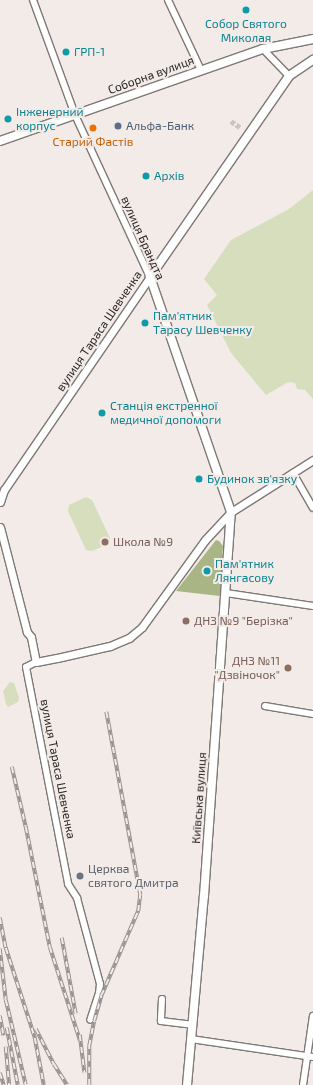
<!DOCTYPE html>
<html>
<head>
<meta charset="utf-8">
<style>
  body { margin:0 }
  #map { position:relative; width:313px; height:1085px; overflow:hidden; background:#f2ebe8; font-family:"Exo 2",sans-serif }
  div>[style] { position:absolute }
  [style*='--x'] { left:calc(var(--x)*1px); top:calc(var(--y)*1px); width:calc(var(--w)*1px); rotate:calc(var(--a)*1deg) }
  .green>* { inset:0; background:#d6debe }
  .forest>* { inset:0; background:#a9b584 }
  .pedestrian-tunnel>* { height:4.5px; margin-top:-2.25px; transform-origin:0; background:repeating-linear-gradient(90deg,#c9c3c1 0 4.5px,transparent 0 6.5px) }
  .roads { filter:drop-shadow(1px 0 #7f7875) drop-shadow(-1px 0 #7f7875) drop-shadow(0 1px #7f7875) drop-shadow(0 -1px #7f7875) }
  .minor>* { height:6px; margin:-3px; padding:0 3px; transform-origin:3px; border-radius:3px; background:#fff }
  .tertiary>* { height:7px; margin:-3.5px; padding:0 3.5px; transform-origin:3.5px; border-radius:3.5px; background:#fff }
  .secondary>* { height:8px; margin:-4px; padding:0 4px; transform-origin:4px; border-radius:4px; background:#fff }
  .rail>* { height:3.5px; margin-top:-1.75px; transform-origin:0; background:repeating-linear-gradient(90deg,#f2ebe8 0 6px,#97918f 0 12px); box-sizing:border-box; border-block:1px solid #97918f }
  .dots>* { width:11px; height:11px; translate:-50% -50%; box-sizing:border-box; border:2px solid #f2ebe8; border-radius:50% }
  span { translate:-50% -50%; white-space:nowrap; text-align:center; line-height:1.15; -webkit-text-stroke:4px #f2ebe8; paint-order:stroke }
  .culture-label { font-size:12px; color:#0d838f }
  .left { translate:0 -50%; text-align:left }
  .street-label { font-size:12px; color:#272423 }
  .service-label { font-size:12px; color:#4e5e75 }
  .food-label { font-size:12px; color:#c56008 }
  .education-label { font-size:12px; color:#785e54 }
  .right { translate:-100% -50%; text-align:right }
  .worship-label { font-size:12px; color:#5b616d }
</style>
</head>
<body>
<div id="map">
  <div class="green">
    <i style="clip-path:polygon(313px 190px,313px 399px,305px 390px,297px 389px,295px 383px,288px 382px,266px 395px,231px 353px,207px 305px,217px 295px,204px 279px,231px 240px,289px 209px)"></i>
    <i style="clip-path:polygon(86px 497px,92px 500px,110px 538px,110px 542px,106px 545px,92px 551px,86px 550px,68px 511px,69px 505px)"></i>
    <i style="clip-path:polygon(10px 682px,14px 683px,19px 698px,18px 702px,8px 707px,6px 704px,3px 691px)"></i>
  </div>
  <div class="forest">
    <i style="clip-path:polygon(216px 540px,219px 541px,223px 546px,220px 596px,176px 591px)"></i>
  </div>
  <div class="pedestrian-tunnel">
    <i style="--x:231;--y:121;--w:11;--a:34"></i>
  </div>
  <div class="roads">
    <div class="minor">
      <i style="--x:33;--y:0;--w:122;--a:69.9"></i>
      <i style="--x:75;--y:115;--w:179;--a:65.2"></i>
      <i style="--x:168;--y:0;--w:77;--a:64.8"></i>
      <i style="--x:263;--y:49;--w:37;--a:46"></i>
      <i style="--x:293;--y:473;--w:40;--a:60.3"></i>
      <i style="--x:226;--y:593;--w:88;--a:8.5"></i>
      <i style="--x:36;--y:662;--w:11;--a:153"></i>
      <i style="--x:26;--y:667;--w:221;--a:79"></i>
      <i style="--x:68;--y:884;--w:17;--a:57"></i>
      <i style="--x:77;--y:898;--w:89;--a:75"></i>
      <i style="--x:100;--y:984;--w:9;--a:96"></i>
      <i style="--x:99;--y:993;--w:28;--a:108"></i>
      <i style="--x:265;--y:706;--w:49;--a:9.5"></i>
      <i style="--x:162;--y:999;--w:22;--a:93"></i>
      <i style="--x:161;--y:1021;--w:31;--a:7"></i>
      <i style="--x:191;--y:1039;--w:123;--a:8.4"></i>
      <i style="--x:303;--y:1085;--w:70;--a:-81.8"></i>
    </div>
    <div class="tertiary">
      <i style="--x:0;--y:502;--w:13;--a:-72"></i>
      <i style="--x:4;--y:490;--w:258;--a:-55.6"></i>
      <i style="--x:0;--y:527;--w:108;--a:75.6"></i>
      <i style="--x:27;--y:632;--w:6;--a:51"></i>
      <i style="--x:31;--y:637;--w:25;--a:79"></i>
      <i style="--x:36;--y:662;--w:21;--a:-11"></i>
      <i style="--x:57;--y:658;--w:54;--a:-12.8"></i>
      <i style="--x:110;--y:646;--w:21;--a:-23"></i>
      <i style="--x:129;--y:638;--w:17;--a:-40"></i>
      <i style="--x:142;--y:627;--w:107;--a:-54.1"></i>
      <i style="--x:205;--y:540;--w:38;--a:-47"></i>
      <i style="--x:231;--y:512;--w:97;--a:-32.4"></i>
    </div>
    <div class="secondary">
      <i style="--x:0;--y:141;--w:279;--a:-19.3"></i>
      <i style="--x:263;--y:49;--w:51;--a:-11.3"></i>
      <i style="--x:187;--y:1085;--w:190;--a:-84.9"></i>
      <i style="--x:204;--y:896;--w:385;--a:-86"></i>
      <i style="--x:231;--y:512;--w:249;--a:-109"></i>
      <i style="--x:150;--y:277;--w:244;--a:-55.3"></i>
      <i style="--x:289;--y:76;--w:29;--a:-34"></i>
    </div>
  </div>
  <div class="rail">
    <i style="--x:12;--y:767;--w:62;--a:76.9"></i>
    <i style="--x:26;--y:827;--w:122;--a:78.7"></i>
    <i style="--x:50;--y:947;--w:98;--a:72.1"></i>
    <i style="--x:0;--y:918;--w:31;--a:79"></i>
    <i style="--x:6;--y:948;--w:95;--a:72.1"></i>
    <i style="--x:35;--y:1038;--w:48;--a:79.2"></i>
    <i style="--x:62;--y:938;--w:77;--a:79.6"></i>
    <i style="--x:0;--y:949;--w:51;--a:83.3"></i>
    <i style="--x:6;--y:1000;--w:87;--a:76.8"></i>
    <i style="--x:0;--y:1016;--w:20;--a:79"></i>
    <i style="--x:7;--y:1028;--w:58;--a:79.1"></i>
    <i style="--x:36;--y:1029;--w:39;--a:63"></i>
    <i style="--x:54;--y:1064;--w:25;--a:58"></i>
    <i style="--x:80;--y:1035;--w:38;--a:83"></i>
    <i style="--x:6;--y:1047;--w:38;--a:85"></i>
    <i style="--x:0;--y:1073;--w:13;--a:72"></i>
    <i style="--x:89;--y:1085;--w:39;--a:-90"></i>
    <i style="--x:89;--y:1046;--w:25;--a:-79"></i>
    <i style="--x:94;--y:1021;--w:26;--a:-74"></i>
    <i style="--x:101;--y:996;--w:93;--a:-66.5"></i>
    <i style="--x:138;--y:911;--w:16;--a:-83"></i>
    <i style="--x:140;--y:895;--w:186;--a:-100.5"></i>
  </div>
  <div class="dots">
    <i style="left:246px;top:10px;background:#0f9aa8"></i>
    <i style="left:66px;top:52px;background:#0f9aa8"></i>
    <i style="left:8px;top:119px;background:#0f9aa8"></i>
    <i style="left:118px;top:126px;background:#5c6f8a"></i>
    <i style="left:93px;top:128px;background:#e8710a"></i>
    <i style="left:146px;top:176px;background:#0f9aa8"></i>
    <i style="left:145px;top:323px;background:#0f9aa8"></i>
    <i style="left:102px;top:413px;background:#0f9aa8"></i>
    <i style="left:199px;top:479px;background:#0f9aa8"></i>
    <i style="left:105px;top:542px;background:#8d6e63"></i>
    <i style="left:207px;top:571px;background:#0f9aa8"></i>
    <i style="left:186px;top:621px;background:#8d6e63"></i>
    <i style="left:288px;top:668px;background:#8d6e63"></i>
    <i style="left:80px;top:876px;background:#6b7280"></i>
  </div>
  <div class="culture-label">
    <span style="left:246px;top:31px">Собор Святого<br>Миколая</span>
    <span class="left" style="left:74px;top:52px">ГРП-1</span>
    <span class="left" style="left:16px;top:119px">Інженерний<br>корпус</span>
    <span class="left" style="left:154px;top:176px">Архів</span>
    <span class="left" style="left:153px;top:323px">Пам'ятник<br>Тарасу Шевченку</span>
    <span class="left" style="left:110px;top:413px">Станція екстренної<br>медичної допомоги</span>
    <span class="left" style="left:207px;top:479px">Будинок зв'язку</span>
    <span class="left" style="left:215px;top:571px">Пам'ятник<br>Лянгасову</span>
  </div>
  <div class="street-label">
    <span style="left:151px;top:75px;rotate:-20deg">Соборна вулиця</span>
    <span style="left:143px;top:238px;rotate:66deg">вулиця Брандта</span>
    <span style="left:99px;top:331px;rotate:-56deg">вулиця Тараса Шевченка</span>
    <span style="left:58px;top:769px;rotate:79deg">вулиця Тараса Шевченка</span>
    <span style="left:199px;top:798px;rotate:-86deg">Київська вулиця</span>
  </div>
  <div class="service-label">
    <span class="left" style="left:126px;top:126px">Альфа-Банк</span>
  </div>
  <div class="food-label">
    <span style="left:93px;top:142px">Старий Фастів</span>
  </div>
  <div class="education-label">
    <span class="left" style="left:113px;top:542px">Школа №9</span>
    <span class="left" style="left:194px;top:621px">ДНЗ №9 "Берізка"</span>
    <span class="right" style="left:280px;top:668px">ДНЗ №11<br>"Дзвіночок"</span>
  </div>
  <div class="worship-label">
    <span class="left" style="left:88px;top:876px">Церква<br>святого Дмитра</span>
  </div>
</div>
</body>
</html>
